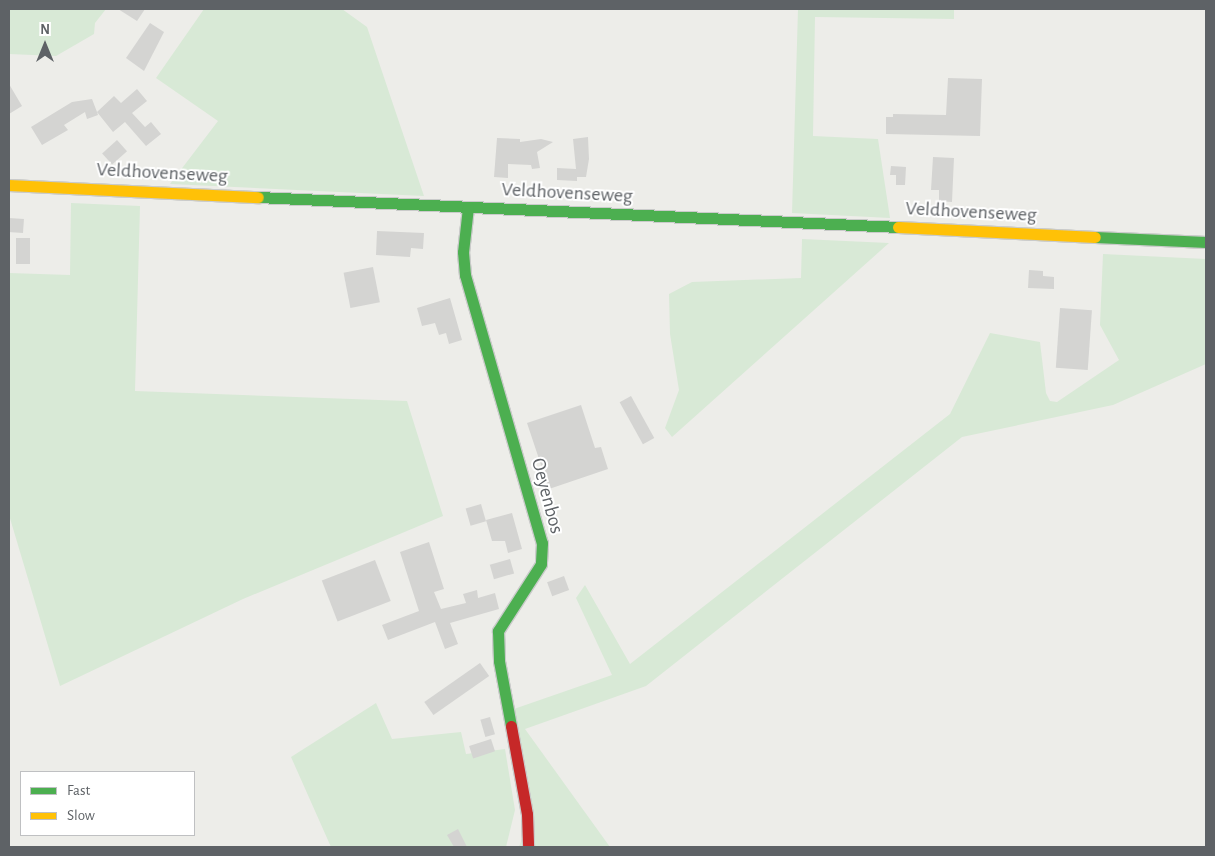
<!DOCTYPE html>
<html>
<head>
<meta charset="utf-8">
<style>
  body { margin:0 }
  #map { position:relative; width:1215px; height:856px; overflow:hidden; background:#edede9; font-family:"Alegreya Sans",sans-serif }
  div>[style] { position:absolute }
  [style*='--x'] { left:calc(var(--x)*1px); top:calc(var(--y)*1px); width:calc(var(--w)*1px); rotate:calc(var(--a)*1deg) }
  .green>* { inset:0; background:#d8e9d6 }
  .building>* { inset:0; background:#d4d4d2; transform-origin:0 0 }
  .roads { filter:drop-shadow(1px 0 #cacbca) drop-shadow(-1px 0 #cacbca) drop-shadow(0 1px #cacbca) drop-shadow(0 -1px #cacbca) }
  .fast>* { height:11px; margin:-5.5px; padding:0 5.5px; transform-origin:5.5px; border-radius:5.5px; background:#4caf50 }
  .slow>* { height:11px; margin:-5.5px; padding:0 5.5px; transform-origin:5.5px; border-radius:5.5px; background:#ffc107 }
  .jam>* { height:11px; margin:-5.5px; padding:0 5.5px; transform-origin:5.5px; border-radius:5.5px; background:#c62828 }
  span { translate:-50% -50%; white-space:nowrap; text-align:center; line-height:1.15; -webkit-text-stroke:4px #fff; paint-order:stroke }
  .street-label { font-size:20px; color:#5e6266 }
  .frame { position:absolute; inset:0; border:10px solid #5e6266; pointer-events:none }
  .legend { position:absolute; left:20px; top:771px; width:175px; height:65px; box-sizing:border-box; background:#fff; border:1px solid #bfc0c2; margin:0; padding:6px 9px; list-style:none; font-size:15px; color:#5e6266 }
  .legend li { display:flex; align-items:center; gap:10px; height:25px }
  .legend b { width:25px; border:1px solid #bfc0c2 }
  .north { position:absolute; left:20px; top:20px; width:50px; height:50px; -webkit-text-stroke:4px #fff; paint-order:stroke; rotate:0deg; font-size:14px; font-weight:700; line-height:20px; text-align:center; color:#5e6266 }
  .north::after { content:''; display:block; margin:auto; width:18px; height:22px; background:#5e6266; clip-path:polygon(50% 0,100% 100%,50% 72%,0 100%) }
</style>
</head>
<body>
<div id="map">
  <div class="green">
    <i style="clip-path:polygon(9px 9px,106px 9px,95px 23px,94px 34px,56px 56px,9px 54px)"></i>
    <i style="clip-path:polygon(204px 9px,342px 9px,367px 27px,424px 196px,170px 184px,218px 121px,156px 78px)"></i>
    <i style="clip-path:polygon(798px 9px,954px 9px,954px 19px,815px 17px,813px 136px,878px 139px,890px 218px,792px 213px)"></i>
    <i style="clip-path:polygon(71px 203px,140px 206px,135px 391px,407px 401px,443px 516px,243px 599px,60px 686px,9px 515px,9px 273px,70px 275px)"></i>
    <i style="clip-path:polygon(802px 239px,889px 243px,672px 437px,665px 428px,679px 390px,670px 334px,669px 294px,692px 282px,801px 278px)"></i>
    <i style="clip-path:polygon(1103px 254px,1206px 259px,1206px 364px,1113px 405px,962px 437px,646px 686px,525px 729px,610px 847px,519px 847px,528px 821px,511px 710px,612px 675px,576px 598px,585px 585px,630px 664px,950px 414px,990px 333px,1040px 342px,1046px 393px,1050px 401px,1057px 402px,1119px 360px,1100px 325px)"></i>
    <i style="clip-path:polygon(376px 703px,392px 739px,461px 732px,466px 754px,505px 749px,515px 810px,506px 847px,331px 847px,291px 757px)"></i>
  </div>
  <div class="building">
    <i style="clip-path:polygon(118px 9px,145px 9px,137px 21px)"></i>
    <i style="clip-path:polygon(150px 23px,164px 32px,144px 71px,126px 58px)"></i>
    <i style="clip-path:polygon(948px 78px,982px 79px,980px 136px,886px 134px,886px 117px,893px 117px,893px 114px,946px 115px)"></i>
    <i style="clip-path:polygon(9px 84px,22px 106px,9px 114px)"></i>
    <i style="clip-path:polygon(137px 89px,147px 101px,132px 113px,145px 127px,151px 122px,161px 134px,146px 146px,125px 122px,113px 132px,97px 112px,98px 115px,87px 119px,85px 112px,64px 125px,68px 130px,42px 145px,31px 127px,72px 102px,92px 99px,97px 112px,114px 96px,121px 103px)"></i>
    <i style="clip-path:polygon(588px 137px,589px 159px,586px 177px,577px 177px,577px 181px,557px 180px,557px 168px,576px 169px,573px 139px)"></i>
    <i style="clip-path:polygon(497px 138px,520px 139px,520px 142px,541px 139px,553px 142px,537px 152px,540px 168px,532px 169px,531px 165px,508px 164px,508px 178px,494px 177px)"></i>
    <i style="left:117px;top:140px;width:15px;height:20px;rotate:48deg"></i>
    <i style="clip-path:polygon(933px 157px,954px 158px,952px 202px,939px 201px,939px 190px,931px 190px)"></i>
    <i style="clip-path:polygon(891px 166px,906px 167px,905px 185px,896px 185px,896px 175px,890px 175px)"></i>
    <i style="left:9px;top:218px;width:15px;height:14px;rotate:4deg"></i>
    <i style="clip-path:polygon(377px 231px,424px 233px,423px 249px,411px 248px,410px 257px,376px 255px)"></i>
    <i style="left:16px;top:238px;width:14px;height:26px"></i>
    <i style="left:373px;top:267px;width:36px;height:30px;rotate:79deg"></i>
    <i style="clip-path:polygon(1029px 270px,1043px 271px,1043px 276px,1054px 277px,1054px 289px,1028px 288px)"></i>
    <i style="clip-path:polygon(450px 298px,462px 340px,449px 344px,446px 333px,439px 335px,435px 323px,422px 326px,417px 308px)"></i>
    <i style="left:1060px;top:308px;width:32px;height:60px;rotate:4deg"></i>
    <i style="left:631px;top:396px;width:48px;height:13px;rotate:61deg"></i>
    <i style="clip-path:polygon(581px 405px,595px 448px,601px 447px,608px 469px,549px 489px,527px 423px)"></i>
    <i style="left:481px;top:504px;width:18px;height:16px;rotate:74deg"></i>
    <i style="clip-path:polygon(512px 513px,522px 549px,508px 553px,505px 541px,492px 541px,486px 520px)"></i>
    <i style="clip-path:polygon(429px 542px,444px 589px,434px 592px,441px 609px,466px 603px,463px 594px,477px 590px,478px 598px,495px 593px,499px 609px,450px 623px,458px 644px,445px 649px,435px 622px,388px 640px,382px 625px,419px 611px,400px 552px)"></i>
    <i style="left:510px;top:559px;width:15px;height:21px;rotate:74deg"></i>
    <i style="left:375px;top:560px;width:44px;height:57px;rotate:69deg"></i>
    <i style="left:564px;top:576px;width:15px;height:18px;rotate:70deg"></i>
    <i style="left:480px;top:663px;width:16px;height:68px;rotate:55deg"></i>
    <i style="left:490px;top:717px;width:18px;height:10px;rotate:74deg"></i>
    <i style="left:491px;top:739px;width:13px;height:23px;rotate:72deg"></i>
    <i style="clip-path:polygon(458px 829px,467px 847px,454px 847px,447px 835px)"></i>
  </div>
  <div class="roads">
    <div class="fast">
      <i style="--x:258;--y:197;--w:641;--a:2.68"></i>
      <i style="--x:468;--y:207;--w:45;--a:96.3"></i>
      <i style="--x:463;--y:252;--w:23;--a:85"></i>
      <i style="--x:465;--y:275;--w:279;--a:74"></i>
      <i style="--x:542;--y:543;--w:21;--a:93"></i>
      <i style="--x:541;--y:564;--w:80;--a:122.7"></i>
      <i style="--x:498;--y:631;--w:30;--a:88"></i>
      <i style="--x:499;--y:661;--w:66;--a:79.5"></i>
      <i style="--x:1095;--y:237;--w:111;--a:2.6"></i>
    </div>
    <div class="slow">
      <i style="--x:9;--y:185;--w:249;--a:2.8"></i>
      <i style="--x:898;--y:227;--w:197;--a:2.9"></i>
    </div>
    <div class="jam">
      <i style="--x:511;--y:726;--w:89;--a:79.7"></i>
      <i style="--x:527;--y:814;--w:33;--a:88"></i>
    </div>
  </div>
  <div class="street-label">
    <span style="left:162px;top:173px;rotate:3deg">Veldhovenseweg</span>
    <span style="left:567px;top:193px;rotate:3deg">Veldhovenseweg</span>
    <span style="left:971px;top:212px;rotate:3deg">Veldhovenseweg</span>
    <span style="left:547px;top:496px;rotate:75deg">Oeyenbos</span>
  </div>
  <div class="frame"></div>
  <ul class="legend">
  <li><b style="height:6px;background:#4caf50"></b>Fast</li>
  <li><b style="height:6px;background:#ffc107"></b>Slow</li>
  </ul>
  <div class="north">N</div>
</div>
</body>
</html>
